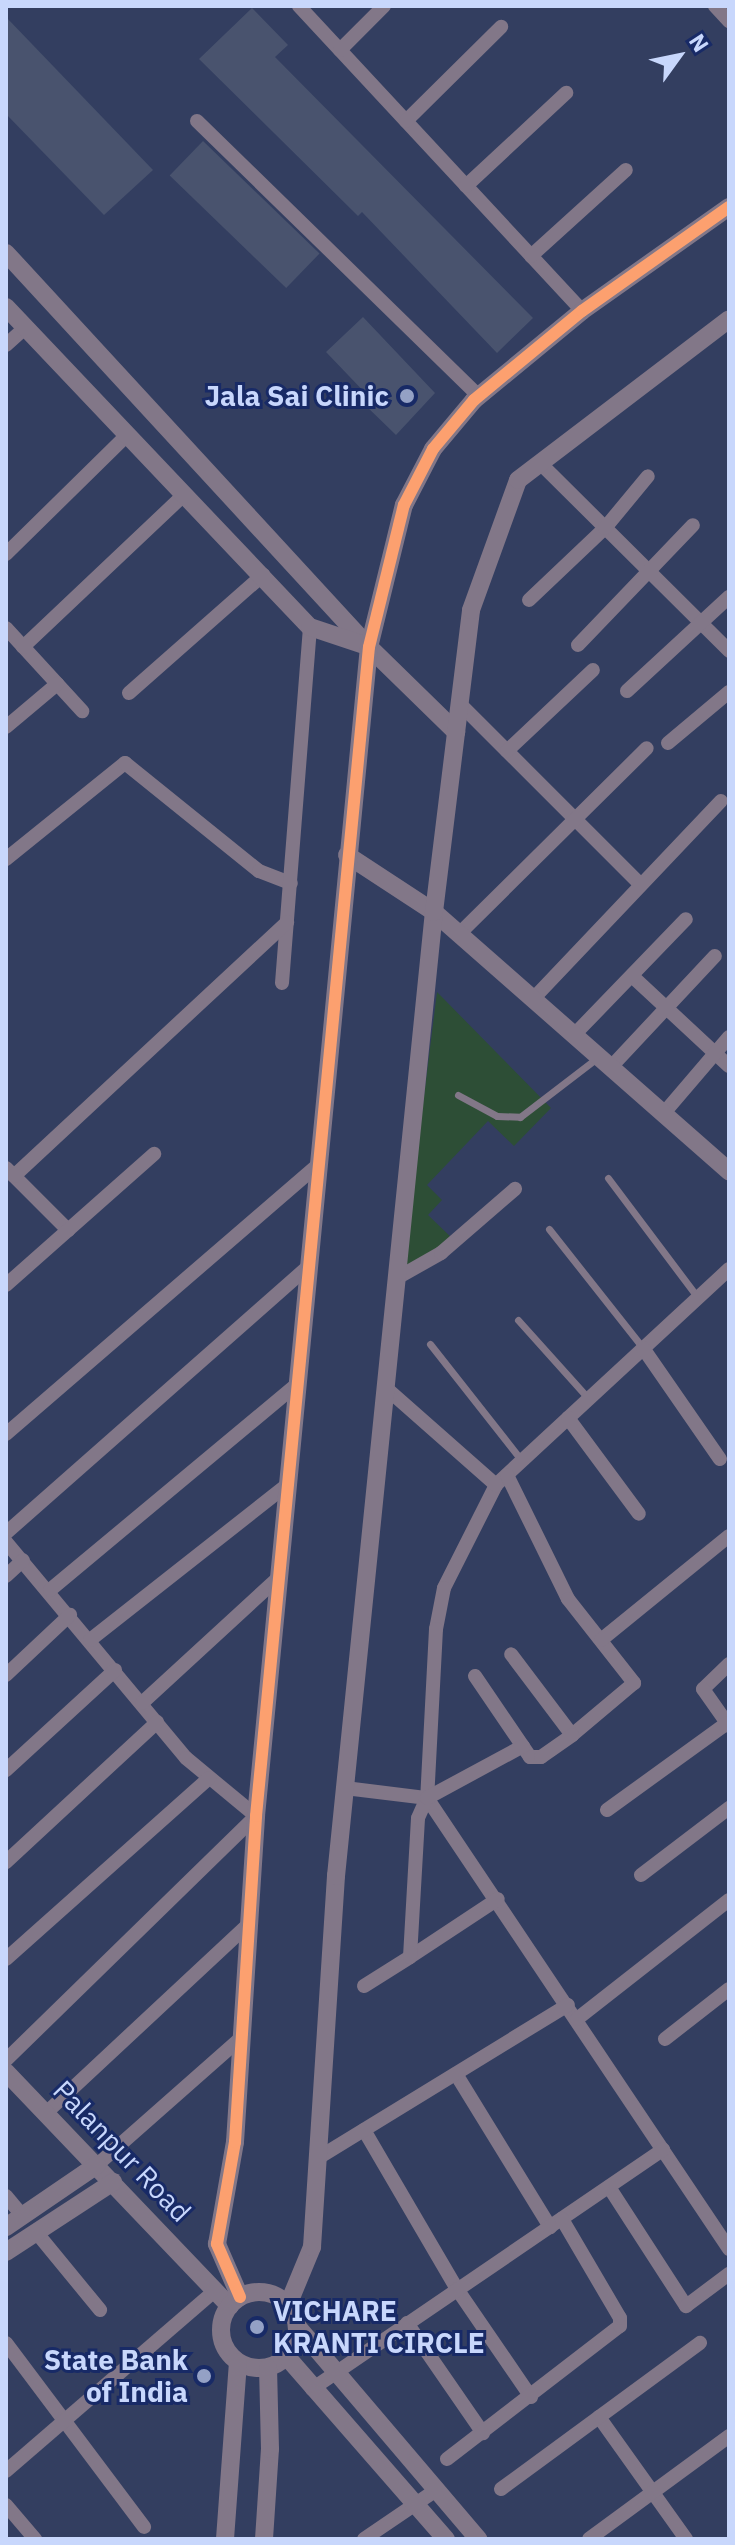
<!DOCTYPE html>
<html>
<head>
<meta charset="utf-8">
<style>
  body { margin:0 }
  #map { position:relative; width:735px; height:2545px; overflow:hidden; background:#333e60; font-family:"IBM Plex Sans",sans-serif }
  div>[style] { position:absolute }
  [style*='--x'] { left:calc(var(--x)*1px); top:calc(var(--y)*1px); width:calc(var(--w)*1px); rotate:calc(var(--a)*1deg) }
  .green>* { inset:0; background:#2d4e36 }
  .building>* { inset:0; background:#49536e; transform-origin:0 0 }
  .service>* { height:7px; margin:-3.5px; padding:0 3.5px; transform-origin:3.5px; border-radius:3.5px; background:#827788 }
  .minor>* { height:14px; margin:-7px; padding:0 7px; transform-origin:7px; border-radius:7px; background:#827788 }
  .tertiary>* { height:18px; margin:-9px; padding:0 9px; transform-origin:9px; border-radius:9px; background:#827788 }
  .tertiary>.ring { margin:-9px; padding:0; box-sizing:content-box; background:none; border:18px solid #827788; border-radius:50% }
  .cycleway>* { height:12px; margin:-6px; padding:0 6px; transform-origin:6px; border-radius:6px; background:#fca06f }
  .dots>* { width:22px; height:22px; translate:-50% -50%; box-sizing:border-box; border:4px solid #182a66; border-radius:50% }
  span { translate:-50% -50%; white-space:nowrap; text-align:center; line-height:1.15; -webkit-text-stroke:6px #182a66; paint-order:stroke }
  .poi-label { font-size:28px; color:#c8d7fc; font-weight:700 }
  .right { translate:-100% -50%; text-align:right }
  .left { translate:0 -50%; text-align:left }
  .street-label { font-size:28px; color:#c8d7fc }
  .frame { position:absolute; inset:0; border:8px solid #c8d7fc; pointer-events:none }
  .north { position:absolute; left:639px; top:16px; width:80px; height:80px; -webkit-text-stroke:6px #182a66; paint-order:stroke; rotate:57deg; font-size:22px; font-weight:700; line-height:32px; text-align:center; color:#c8d7fc }
  .north::after { content:''; display:block; margin:auto; width:28px; height:36px; background:#c8d7fc; clip-path:polygon(50% 0,100% 100%,50% 72%,0 100%) }
</style>
</head>
<body>
<div id="map">
  <div class="green">
    <i style="clip-path:polygon(437px 992px,551px 1108px,514px 1146px,488px 1121px,427px 1185px,442px 1200px,428px 1215px,454px 1240px,402px 1273px)"></i>
  </div>
  <div class="building">
    <i style="clip-path:polygon(252px 8px,288px 45px,275px 57px,533px 318px,497px 353px,362px 212px,358px 216px,199px 59px)"></i>
    <i style="clip-path:polygon(6px 17px,153px 170px,104px 215px,6px 114px)"></i>
    <i style="left:203px;top:141px;width:162px;height:48px;rotate:44deg"></i>
    <i style="clip-path:polygon(363px 317px,435px 393px,396px 435px,364px 404px,370px 398px,326px 352px)"></i>
  </div>
  <div class="service">
    <i style="--x:458;--y:1095;--w:44;--a:28.3"></i>
    <i style="--x:497;--y:1116;--w:23;--a:2"></i>
    <i style="--x:520;--y:1117;--w:97;--a:-37.5"></i>
    <i style="--x:608;--y:1178;--w:150;--a:53.1"></i>
    <i style="--x:549;--y:1229;--w:152;--a:51.7"></i>
    <i style="--x:518;--y:1320;--w:106;--a:48.1"></i>
    <i style="--x:430;--y:1344;--w:149;--a:51.8"></i>
  </div>
  <div class="minor">
    <i style="--x:299;--y:6;--w:416;--a:47.1"></i>
    <i style="--x:715;--y:6;--w:21;--a:47"></i>
    <i style="--x:340;--y:50;--w:62;--a:-45"></i>
    <i style="--x:197;--y:121;--w:394;--a:44.3"></i>
    <i style="--x:406;--y:121;--w:134;--a:-44.7"></i>
    <i style="--x:466;--y:186;--w:137;--a:-42.9"></i>
    <i style="--x:531;--y:256;--w:128;--a:-42.2"></i>
    <i style="--x:6;--y:345;--w:25;--a:-42"></i>
    <i style="--x:540;--y:463;--w:267;--a:44.8"></i>
    <i style="--x:6;--y:554;--w:168;--a:-44.5"></i>
    <i style="--x:529;--y:600;--w:105;--a:-43.5"></i>
    <i style="--x:605;--y:528;--w:67;--a:-50.4"></i>
    <i style="--x:6;--y:628;--w:113;--a:47.5"></i>
    <i style="--x:578;--y:645;--w:166;--a:-46.2"></i>
    <i style="--x:23;--y:647;--w:221;--a:-43.4"></i>
    <i style="--x:627;--y:691;--w:139;--a:-42.7"></i>
    <i style="--x:129;--y:693;--w:179;--a:-41.4"></i>
    <i style="--x:459;--y:703;--w:257;--a:45"></i>
    <i style="--x:6;--y:727;--w:67;--a:-40.1"></i>
    <i style="--x:668;--y:743;--w:80;--a:-39.9"></i>
    <i style="--x:507;--y:751;--w:118;--a:-43.3"></i>
    <i style="--x:6;--y:859;--w:153;--a:-38.9"></i>
    <i style="--x:125;--y:763;--w:172;--a:38.9"></i>
    <i style="--x:259;--y:871;--w:34;--a:21"></i>
    <i style="--x:459;--y:934;--w:264;--a:-44.7"></i>
    <i style="--x:632;--y:976;--w:132;--a:42.9"></i>
    <i style="--x:282;--y:983;--w:357;--a:-85.5"></i>
    <i style="--x:533;--y:999;--w:273;--a:-46.5"></i>
    <i style="--x:574;--y:1035;--w:161;--a:-46"></i>
    <i style="--x:611;--y:1067;--w:152;--a:-46.9"></i>
    <i style="--x:664;--y:1113;--w:100;--a:-49.5"></i>
    <i style="--x:6;--y:1168;--w:88;--a:45"></i>
    <i style="--x:14;--y:1176;--w:373;--a:-42.9"></i>
    <i style="--x:729;--y:1269;--w:318;--a:137.2"></i>
    <i style="--x:496;--y:1485;--w:115;--a:116.8"></i>
    <i style="--x:444;--y:1588;--w:42;--a:101"></i>
    <i style="--x:436;--y:1629;--w:169;--a:93"></i>
    <i style="--x:427;--y:1798;--w:543;--a:56.19"></i>
    <i style="--x:397;--y:1278;--w:51;--a:-29.6"></i>
    <i style="--x:441;--y:1253;--w:98;--a:-40.9"></i>
    <i style="--x:6;--y:1285;--w:198;--a:-41.5"></i>
    <i style="--x:643;--y:1348;--w:135;--a:55.3"></i>
    <i style="--x:386;--y:1388;--w:147;--a:41.4"></i>
    <i style="--x:568;--y:1418;--w:119;--a:53.5"></i>
    <i style="--x:6;--y:1434;--w:411;--a:-40.8"></i>
    <i style="--x:507;--y:1475;--w:138;--a:63.8"></i>
    <i style="--x:568;--y:1599;--w:107;--a:51.8"></i>
    <i style="--x:634;--y:1683;--w:81;--a:140"></i>
    <i style="--x:572;--y:1735;--w:101;--a:-127"></i>
    <i style="--x:6;--y:1533;--w:401;--a:-41.4"></i>
    <i style="--x:6;--y:1542;--w:281;--a:50.2"></i>
    <i style="--x:186;--y:1758;--w:91;--a:39.6"></i>
    <i style="--x:256;--y:1816;--w:349;--a:135.7"></i>
    <i style="--x:6;--y:1576;--w:23;--a:-43"></i>
    <i style="--x:50;--y:1590;--w:322;--a:-39.8"></i>
    <i style="--x:90;--y:1640;--w:251;--a:-38.2"></i>
    <i style="--x:601;--y:1640;--w:165;--a:-39.1"></i>
    <i style="--x:729;--y:1664;--w:36;--a:136"></i>
    <i style="--x:703;--y:1689;--w:45;--a:54.9"></i>
    <i style="--x:6;--y:1675;--w:88;--a:-43.2"></i>
    <i style="--x:475;--y:1676;--w:98;--a:55.8"></i>
    <i style="--x:530;--y:1757;--w:11;--a:0"></i>
    <i style="--x:541;--y:1757;--w:38;--a:-35"></i>
    <i style="--x:142;--y:1703;--w:185;--a:-42.6"></i>
    <i style="--x:6;--y:1770;--w:148;--a:-42.5"></i>
    <i style="--x:345;--y:1788;--w:83;--a:7"></i>
    <i style="--x:607;--y:1810;--w:148;--a:-35.9"></i>
    <i style="--x:6;--y:1862;--w:206;--a:-42.8"></i>
    <i style="--x:641;--y:1875;--w:111;--a:-37.3"></i>
    <i style="--x:410;--y:1957;--w:105;--a:-33.4"></i>
    <i style="--x:6;--y:1959;--w:272;--a:-41.7"></i>
    <i style="--x:364;--y:1986;--w:54;--a:-32.2"></i>
    <i style="--x:410;--y:1957;--w:139;--a:-86.7"></i>
    <i style="--x:418;--y:1818;--w:22;--a:-66"></i>
    <i style="--x:427;--y:1798;--w:109;--a:-28.4"></i>
    <i style="--x:577;--y:2019;--w:193;--a:-38.1"></i>
    <i style="--x:665;--y:2039;--w:81;--a:-38"></i>
    <i style="--x:456;--y:2074;--w:180;--a:58.4"></i>
    <i style="--x:46;--y:2113;--w:277;--a:-43"></i>
    <i style="--x:364;--y:2130;--w:184;--a:59.7"></i>
    <i style="--x:457;--y:2289;--w:131;--a:55.6"></i>
    <i style="--x:318;--y:2158;--w:293;--a:-31.5"></i>
    <i style="--x:97;--y:2165;--w:193;--a:-41.4"></i>
    <i style="--x:609;--y:2187;--w:142;--a:57.1"></i>
    <i style="--x:686;--y:2306;--w:54;--a:-36.7"></i>
    <i style="--x:6;--y:2196;--w:26;--a:50"></i>
    <i style="--x:36;--y:2232;--w:101;--a:50.6"></i>
    <i style="--x:407;--y:2323;--w:134;--a:55.4"></i>
    <i style="--x:6;--y:2343;--w:230;--a:53.1"></i>
    <i style="--x:312;--y:2389;--w:425;--a:-34.3"></i>
    <i style="--x:599;--y:2417;--w:150;--a:54.5"></i>
    <i style="--x:447;--y:2459;--w:218;--a:-37.6"></i>
    <i style="--x:620;--y:2326;--w:8;--a:-90"></i>
    <i style="--x:620;--y:2318;--w:115;--a:-120.4"></i>
    <i style="--x:6;--y:2471;--w:277;--a:-40.8"></i>
    <i style="--x:501;--y:2489;--w:247;--a:-36.3"></i>
    <i style="--x:6;--y:2505;--w:45;--a:49.5"></i>
    <i style="--x:364;--y:2539;--w:87;--a:-34.2"></i>
    <i style="--x:589;--y:2539;--w:174;--a:-36.3"></i>
  </div>
  <div class="tertiary">
    <i style="--x:6;--y:253;--w:536;--a:47.35"></i>
    <i style="--x:369;--y:647;--w:122;--a:44.3"></i>
    <i style="--x:6;--y:307;--w:441;--a:46.5"></i>
    <i style="--x:310;--y:627;--w:60;--a:18.4"></i>
    <i style="--x:347;--y:855;--w:104;--a:33.2"></i>
    <i style="--x:434;--y:912;--w:393;--a:41.3"></i>
    <i style="--x:6;--y:2072;--w:324;--a:46.3"></i>
    <i style="--x:6;--y:2227;--w:110;--a:-34.3"></i>
    <i style="--x:6;--y:2252;--w:128;--a:-33.2"></i>
    <i class="ring" style="left:221px;top:2292px;width:58px;height:58px"></i>
    <i style="--x:240;--y:2297;--w:58;--a:-113.5"></i>
    <i style="--x:217;--y:2244;--w:104;--a:-80"></i>
    <i style="--x:235;--y:2142;--w:327;--a:-86.3"></i>
    <i style="--x:256;--y:1816;--w:1174;--a:-84.48"></i>
    <i style="--x:369;--y:647;--w:146;--a:-76.2"></i>
    <i style="--x:404;--y:505;--w:63;--a:-62.6"></i>
    <i style="--x:433;--y:449;--w:64;--a:-50.1"></i>
    <i style="--x:474;--y:400;--w:140;--a:-39.5"></i>
    <i style="--x:582;--y:311;--w:180;--a:-35.3"></i>
    <i style="--x:288;--y:2305;--w:63;--a:-67.5"></i>
    <i style="--x:312;--y:2247;--w:372;--a:-86.3"></i>
    <i style="--x:336;--y:1876;--w:969;--a:-84.2"></i>
    <i style="--x:434;--y:912;--w:304;--a:-83"></i>
    <i style="--x:471;--y:610;--w:138;--a:-70.1"></i>
    <i style="--x:518;--y:480;--w:265;--a:-37.3"></i>
    <i style="--x:297;--y:2326;--w:280;--a:49.6"></i>
    <i style="--x:287;--y:2357;--w:242;--a:48.9"></i>
    <i style="--x:225;--y:2539;--w:177;--a:-85.8"></i>
    <i style="--x:264;--y:2539;--w:90;--a:-86.2"></i>
    <i style="--x:270;--y:2449;--w:81;--a:-91.4"></i>
  </div>
  <div class="cycleway">
    <i style="--x:240;--y:2297;--w:58;--a:-113.5"></i>
    <i style="--x:217;--y:2244;--w:104;--a:-80"></i>
    <i style="--x:235;--y:2142;--w:327;--a:-86.3"></i>
    <i style="--x:256;--y:1816;--w:1174;--a:-84.48"></i>
    <i style="--x:369;--y:647;--w:146;--a:-76.2"></i>
    <i style="--x:404;--y:505;--w:63;--a:-62.6"></i>
    <i style="--x:433;--y:449;--w:64;--a:-50.1"></i>
    <i style="--x:474;--y:400;--w:140;--a:-39.5"></i>
    <i style="--x:582;--y:311;--w:180;--a:-35.3"></i>
  </div>
  <div class="dots">
    <i style="left:407px;top:396px;background:#94a1c5"></i>
    <i style="left:257px;top:2327px;background:#94a1c5"></i>
    <i style="left:204px;top:2376px;background:#94a1c5"></i>
  </div>
  <div class="poi-label">
    <span class="right" style="left:389px;top:396px">Jala Sai Clinic</span>
    <span class="left" style="left:273px;top:2327px">VICHARE<br>KRANTI CIRCLE</span>
    <span class="right" style="left:188px;top:2376px">State Bank<br>of India</span>
  </div>
  <div class="street-label">
    <span style="left:122px;top:2151px;rotate:46deg">Palanpur Road</span>
  </div>
  <div class="frame"></div>
  <div class="north">N</div>
</div>
</body>
</html>
